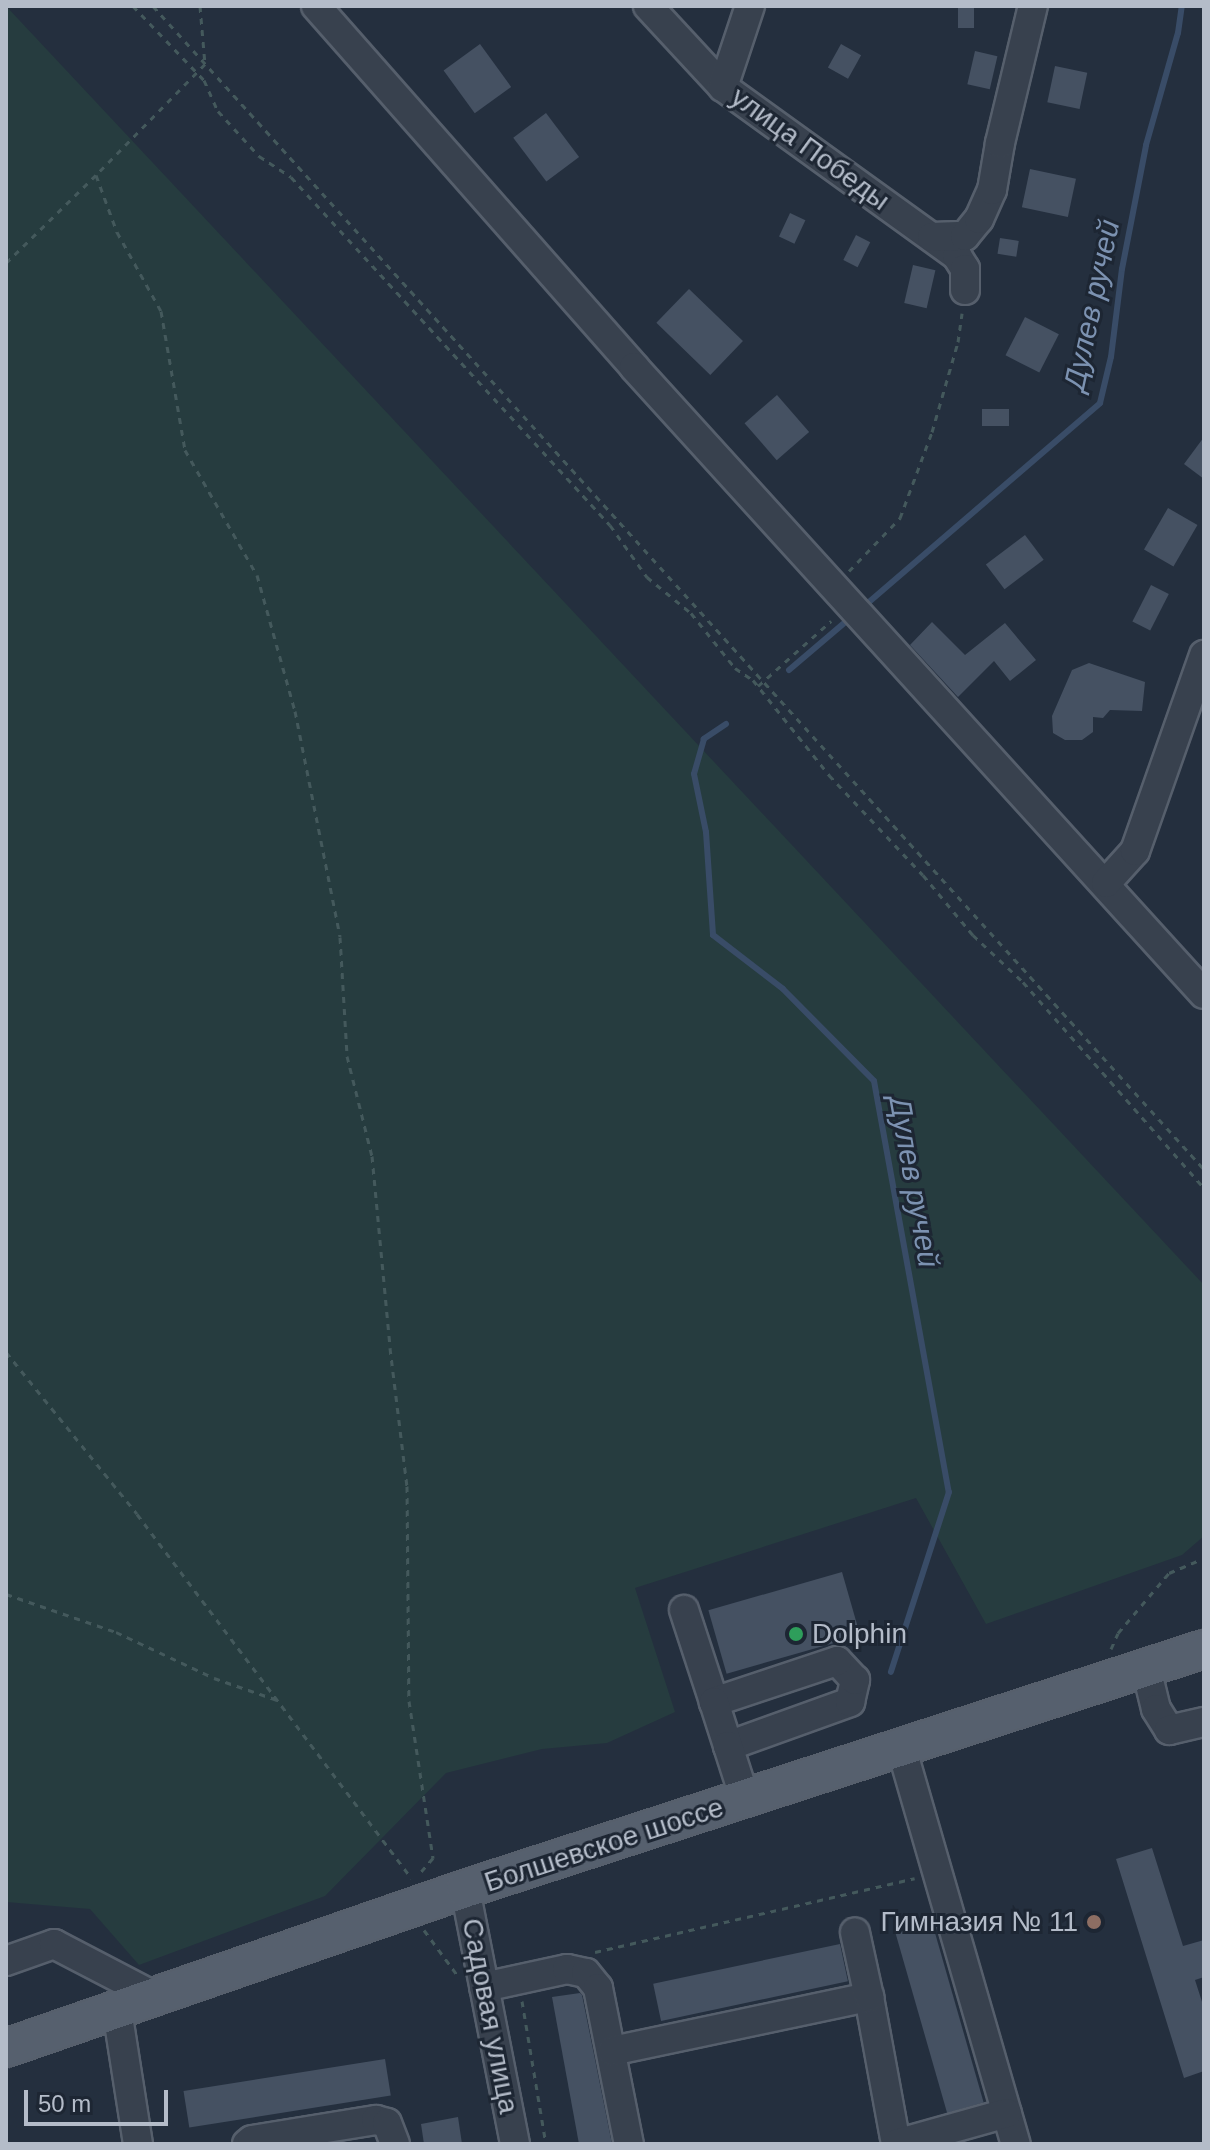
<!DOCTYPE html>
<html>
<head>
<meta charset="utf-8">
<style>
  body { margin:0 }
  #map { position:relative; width:1210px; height:2150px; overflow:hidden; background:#242f3e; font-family:Arial,sans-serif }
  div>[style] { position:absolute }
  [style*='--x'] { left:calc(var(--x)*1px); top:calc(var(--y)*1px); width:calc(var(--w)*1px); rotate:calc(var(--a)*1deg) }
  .green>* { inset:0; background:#263c3f }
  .stream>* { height:6px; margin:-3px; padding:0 3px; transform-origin:3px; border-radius:3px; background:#394c67 }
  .building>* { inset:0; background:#455162; transform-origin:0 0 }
  .path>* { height:3px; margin-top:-1.5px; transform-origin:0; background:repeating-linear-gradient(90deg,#44595c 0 6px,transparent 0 12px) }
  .roads { filter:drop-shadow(2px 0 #565f6c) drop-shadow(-2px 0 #565f6c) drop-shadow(0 2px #565f6c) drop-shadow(0 -2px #565f6c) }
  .minor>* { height:28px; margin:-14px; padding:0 14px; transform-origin:14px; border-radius:14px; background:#38414e }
  .major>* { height:36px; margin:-18px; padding:0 18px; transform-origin:18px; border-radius:18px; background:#56606e }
  .dots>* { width:22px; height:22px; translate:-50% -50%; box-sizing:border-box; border:4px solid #1d2633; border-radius:50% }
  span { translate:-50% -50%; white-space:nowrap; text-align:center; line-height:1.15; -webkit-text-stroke:6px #1d2633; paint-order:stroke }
  .street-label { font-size:28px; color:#b4bcc9 }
  .poi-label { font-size:28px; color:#b4bcc9 }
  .left { translate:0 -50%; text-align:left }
  .right { translate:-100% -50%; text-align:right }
  .water-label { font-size:30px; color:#7c92b1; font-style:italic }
  .frame { position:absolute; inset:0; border:8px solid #b4bcc9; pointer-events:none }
  .scale { position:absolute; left:24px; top:2090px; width:144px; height:36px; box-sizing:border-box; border:4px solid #b4bcc9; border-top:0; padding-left:10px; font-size:24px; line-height:28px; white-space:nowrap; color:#b4bcc9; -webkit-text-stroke:6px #1d2633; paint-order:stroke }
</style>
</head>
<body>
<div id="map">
  <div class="green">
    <i style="clip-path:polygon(6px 6px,1204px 1285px,1204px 1536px,1182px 1555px,986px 1624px,916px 1498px,635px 1588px,675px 1712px,607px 1743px,542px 1749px,446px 1773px,325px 1896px,139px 1965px,90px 1909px,6px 1902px)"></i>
  </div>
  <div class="stream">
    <i style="--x:862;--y:608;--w:314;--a:-40.7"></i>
    <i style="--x:1100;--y:403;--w:47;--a:-76.6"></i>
    <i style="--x:1111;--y:357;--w:89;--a:-82.9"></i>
    <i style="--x:1122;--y:269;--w:126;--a:-79"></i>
    <i style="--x:1146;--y:145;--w:116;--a:-74.1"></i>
    <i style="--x:1178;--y:33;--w:27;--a:-82"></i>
    <i style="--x:789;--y:670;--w:80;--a:-40.4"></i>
    <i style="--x:726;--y:724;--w:27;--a:146"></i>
    <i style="--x:704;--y:739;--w:36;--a:106"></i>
    <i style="--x:694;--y:774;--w:59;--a:78.3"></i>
    <i style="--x:706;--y:832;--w:103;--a:86.1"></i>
    <i style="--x:713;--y:935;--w:88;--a:37.6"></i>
    <i style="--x:783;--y:989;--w:129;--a:45.3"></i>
    <i style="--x:874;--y:1081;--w:418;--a:79.7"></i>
    <i style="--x:949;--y:1492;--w:189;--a:107.9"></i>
  </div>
  <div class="building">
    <i style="left:958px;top:6px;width:16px;height:22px"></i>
    <i style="left:480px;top:44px;width:53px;height:45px;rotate:54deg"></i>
    <i style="left:841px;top:44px;width:23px;height:27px;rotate:29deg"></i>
    <i style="left:975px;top:51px;width:23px;height:34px;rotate:13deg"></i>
    <i style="left:1055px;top:66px;width:33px;height:37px;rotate:12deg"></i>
    <i style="left:546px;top:113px;width:55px;height:41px;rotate:53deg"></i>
    <i style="left:1030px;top:169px;width:47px;height:39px;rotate:12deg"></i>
    <i style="left:790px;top:213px;width:17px;height:26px;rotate:25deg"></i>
    <i style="left:856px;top:235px;width:16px;height:28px;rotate:27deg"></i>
    <i style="left:1000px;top:238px;width:19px;height:16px;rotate:9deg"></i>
    <i style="left:913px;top:265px;width:23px;height:39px;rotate:13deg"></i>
    <i style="left:689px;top:289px;width:75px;height:47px;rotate:44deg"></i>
    <i style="left:1025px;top:317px;width:38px;height:43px;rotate:27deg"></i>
    <i style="left:777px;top:395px;width:49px;height:43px;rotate:49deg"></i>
    <i style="left:1009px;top:409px;width:17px;height:27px;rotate:90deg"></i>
    <i style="clip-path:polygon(1204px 437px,1204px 479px,1184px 464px)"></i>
    <i style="left:1168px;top:508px;width:34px;height:48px;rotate:30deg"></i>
    <i style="left:1025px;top:535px;width:31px;height:49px;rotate:53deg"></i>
    <i style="left:1151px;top:585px;width:20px;height:41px;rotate:27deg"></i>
    <i style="clip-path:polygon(932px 622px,965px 655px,1005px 623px,1036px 660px,1010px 681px,994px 661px,958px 697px,910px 645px)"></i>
    <i style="clip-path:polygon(1089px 663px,1145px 682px,1142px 711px,1110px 710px,1103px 718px,1093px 717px,1093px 732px,1082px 740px,1065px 740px,1053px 733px,1052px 716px,1072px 670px)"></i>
    <i style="left:842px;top:1572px;width:66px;height:139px;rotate:74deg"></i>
    <i style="clip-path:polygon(1152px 1848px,1183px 1946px,1204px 1940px,1204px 1977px,1195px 1980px,1204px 2008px,1204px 2071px,1184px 2078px,1116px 1859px)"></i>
    <i style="left:931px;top:1919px;width:191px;height:38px;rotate:74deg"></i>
    <i style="left:840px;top:1944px;width:38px;height:191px;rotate:78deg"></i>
    <i style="clip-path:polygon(580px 1993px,582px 1995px,612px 2144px,579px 2144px,552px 1997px)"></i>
    <i style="left:385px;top:2059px;width:37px;height:204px;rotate:81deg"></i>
    <i style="clip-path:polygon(458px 2117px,462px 2144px,424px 2144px,421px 2124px)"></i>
  </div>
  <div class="path">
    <i style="--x:133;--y:6;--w:103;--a:46.2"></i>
    <i style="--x:204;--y:80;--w:34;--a:66"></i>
    <i style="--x:218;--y:111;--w:61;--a:47.7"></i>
    <i style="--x:259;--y:156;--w:38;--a:33"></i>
    <i style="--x:291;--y:177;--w:472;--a:47.5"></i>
    <i style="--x:610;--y:525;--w:64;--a:54.6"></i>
    <i style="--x:647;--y:577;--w:57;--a:39.3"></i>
    <i style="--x:691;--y:613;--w:70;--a:51.3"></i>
    <i style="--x:735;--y:668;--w:22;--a:34"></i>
    <i style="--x:753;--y:680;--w:122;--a:51.3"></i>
    <i style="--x:829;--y:775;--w:137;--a:46.8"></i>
    <i style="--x:923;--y:875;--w:78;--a:50.2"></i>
    <i style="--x:973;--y:935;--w:69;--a:43.2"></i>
    <i style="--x:1023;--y:982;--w:274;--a:48.7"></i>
    <i style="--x:153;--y:6;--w:1568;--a:47.9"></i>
    <i style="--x:200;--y:6;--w:58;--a:85.1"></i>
    <i style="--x:205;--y:64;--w:156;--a:134.5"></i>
    <i style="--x:96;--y:175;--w:61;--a:69.8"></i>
    <i style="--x:117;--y:232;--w:90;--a:60.9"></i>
    <i style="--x:161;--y:311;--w:141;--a:80.2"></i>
    <i style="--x:185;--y:450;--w:144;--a:60.1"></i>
    <i style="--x:257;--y:575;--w:141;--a:74.4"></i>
    <i style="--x:295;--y:711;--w:230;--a:78.7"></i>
    <i style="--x:340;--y:937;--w:119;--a:86.6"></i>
    <i style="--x:347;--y:1056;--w:103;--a:76"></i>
    <i style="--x:372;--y:1156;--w:193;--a:84.6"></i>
    <i style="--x:390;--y:1348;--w:139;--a:83"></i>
    <i style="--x:407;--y:1486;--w:215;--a:89.5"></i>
    <i style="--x:409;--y:1701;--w:159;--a:81.3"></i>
    <i style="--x:433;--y:1858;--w:23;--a:131"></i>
    <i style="--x:6;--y:263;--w:126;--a:-44.4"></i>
    <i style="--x:849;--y:571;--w:74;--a:-46.1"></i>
    <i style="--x:900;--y:518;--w:92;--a:-69.6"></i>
    <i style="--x:932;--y:432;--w:94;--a:-73.9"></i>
    <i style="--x:958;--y:342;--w:29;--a:-82"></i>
    <i style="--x:758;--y:686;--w:98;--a:-41.7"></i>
    <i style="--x:6;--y:1352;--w:208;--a:51"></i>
    <i style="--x:137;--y:1514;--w:456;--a:53"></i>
    <i style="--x:6;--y:1594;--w:116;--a:19.1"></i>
    <i style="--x:116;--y:1632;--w:108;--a:25.1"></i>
    <i style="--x:214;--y:1678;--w:70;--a:19.2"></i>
    <i style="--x:1111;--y:1649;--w:17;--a:-66"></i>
    <i style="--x:1118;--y:1633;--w:79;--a:-49.6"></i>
    <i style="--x:1169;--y:1573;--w:38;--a:-23"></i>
    <i style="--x:424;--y:1930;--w:57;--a:53.5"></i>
    <i style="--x:595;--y:1952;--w:328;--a:-13"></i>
    <i style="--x:522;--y:2001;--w:145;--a:80.5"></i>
  </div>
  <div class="roads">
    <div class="minor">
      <i style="--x:316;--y:6;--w:481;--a:48.6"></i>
      <i style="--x:634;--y:367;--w:847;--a:47.73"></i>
      <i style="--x:648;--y:6;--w:110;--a:47.2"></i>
      <i style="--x:723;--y:87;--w:289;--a:35.8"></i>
      <i style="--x:957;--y:256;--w:15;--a:58"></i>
      <i style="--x:965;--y:269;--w:21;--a:90"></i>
      <i style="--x:723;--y:87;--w:85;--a:-71.6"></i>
      <i style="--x:932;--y:237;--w:33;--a:-2"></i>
      <i style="--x:965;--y:236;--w:22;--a:-51"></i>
      <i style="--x:979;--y:219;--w:32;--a:-66"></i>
      <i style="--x:992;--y:190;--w:48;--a:-80.3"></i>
      <i style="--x:1000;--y:143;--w:141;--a:-76.5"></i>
      <i style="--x:1106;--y:883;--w:43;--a:-47.8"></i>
      <i style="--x:1135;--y:851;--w:208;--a:-70.6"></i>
      <i style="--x:684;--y:1610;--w:97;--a:71.9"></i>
      <i style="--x:1146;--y:1668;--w:42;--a:76.3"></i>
      <i style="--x:1156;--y:1709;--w:25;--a:58"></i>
      <i style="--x:1169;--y:1730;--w:36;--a:-13"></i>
      <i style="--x:728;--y:1746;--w:130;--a:-19.8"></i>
      <i style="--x:850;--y:1702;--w:23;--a:-77"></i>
      <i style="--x:855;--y:1680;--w:26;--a:-133"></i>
      <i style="--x:837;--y:1661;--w:130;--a:161.6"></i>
      <i style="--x:714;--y:1702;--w:46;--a:72.3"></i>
      <i style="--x:728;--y:1746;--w:56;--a:72.2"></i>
      <i style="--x:902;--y:1750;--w:410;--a:73.9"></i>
      <i style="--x:465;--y:1889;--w:260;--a:78.9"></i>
      <i style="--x:6;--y:1961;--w:51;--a:-19.5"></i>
      <i style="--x:54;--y:1944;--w:115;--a:27.5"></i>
      <i style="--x:484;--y:1987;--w:85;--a:-12.2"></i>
      <i style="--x:567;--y:1969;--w:19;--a:12"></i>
      <i style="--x:586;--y:1973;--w:19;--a:51"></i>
      <i style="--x:598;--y:1988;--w:159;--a:78.8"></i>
      <i style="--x:869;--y:1997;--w:149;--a:79.6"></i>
      <i style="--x:896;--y:2144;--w:115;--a:-15.6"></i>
      <i style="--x:117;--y:2010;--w:136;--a:81.1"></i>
      <i style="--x:612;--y:2051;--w:263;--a:-11.9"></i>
      <i style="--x:869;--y:1997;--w:66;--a:-102.3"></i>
      <i style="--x:247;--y:2144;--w:6;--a:-39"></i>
      <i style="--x:252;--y:2140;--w:126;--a:-9.2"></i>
      <i style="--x:376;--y:2120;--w:11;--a:15"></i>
      <i style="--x:387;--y:2123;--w:22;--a:69"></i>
    </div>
    <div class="major">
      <i style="--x:6;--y:2048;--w:486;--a:-19.1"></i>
      <i style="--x:465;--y:1889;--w:777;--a:-17.99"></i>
    </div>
  </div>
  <div class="dots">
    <i style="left:796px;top:1634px;background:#2e9e5b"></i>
    <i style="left:1094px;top:1922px;background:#8d6e63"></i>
  </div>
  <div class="street-label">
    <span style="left:810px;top:149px;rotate:36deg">улица Победы</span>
    <span style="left:604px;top:1845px;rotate:-18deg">Болшевское шоссе</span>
    <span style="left:490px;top:2016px;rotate:79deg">Садовая улица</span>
  </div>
  <div class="poi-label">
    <span class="left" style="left:812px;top:1634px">Dolphin</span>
    <span class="right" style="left:1078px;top:1922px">Гимназия № 11</span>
  </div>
  <div class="water-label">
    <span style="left:1092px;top:305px;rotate:-78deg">Дулев ручей</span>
    <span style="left:914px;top:1182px;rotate:80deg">Дулев ручей</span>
  </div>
  <div class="frame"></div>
  <div class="scale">50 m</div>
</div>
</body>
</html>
